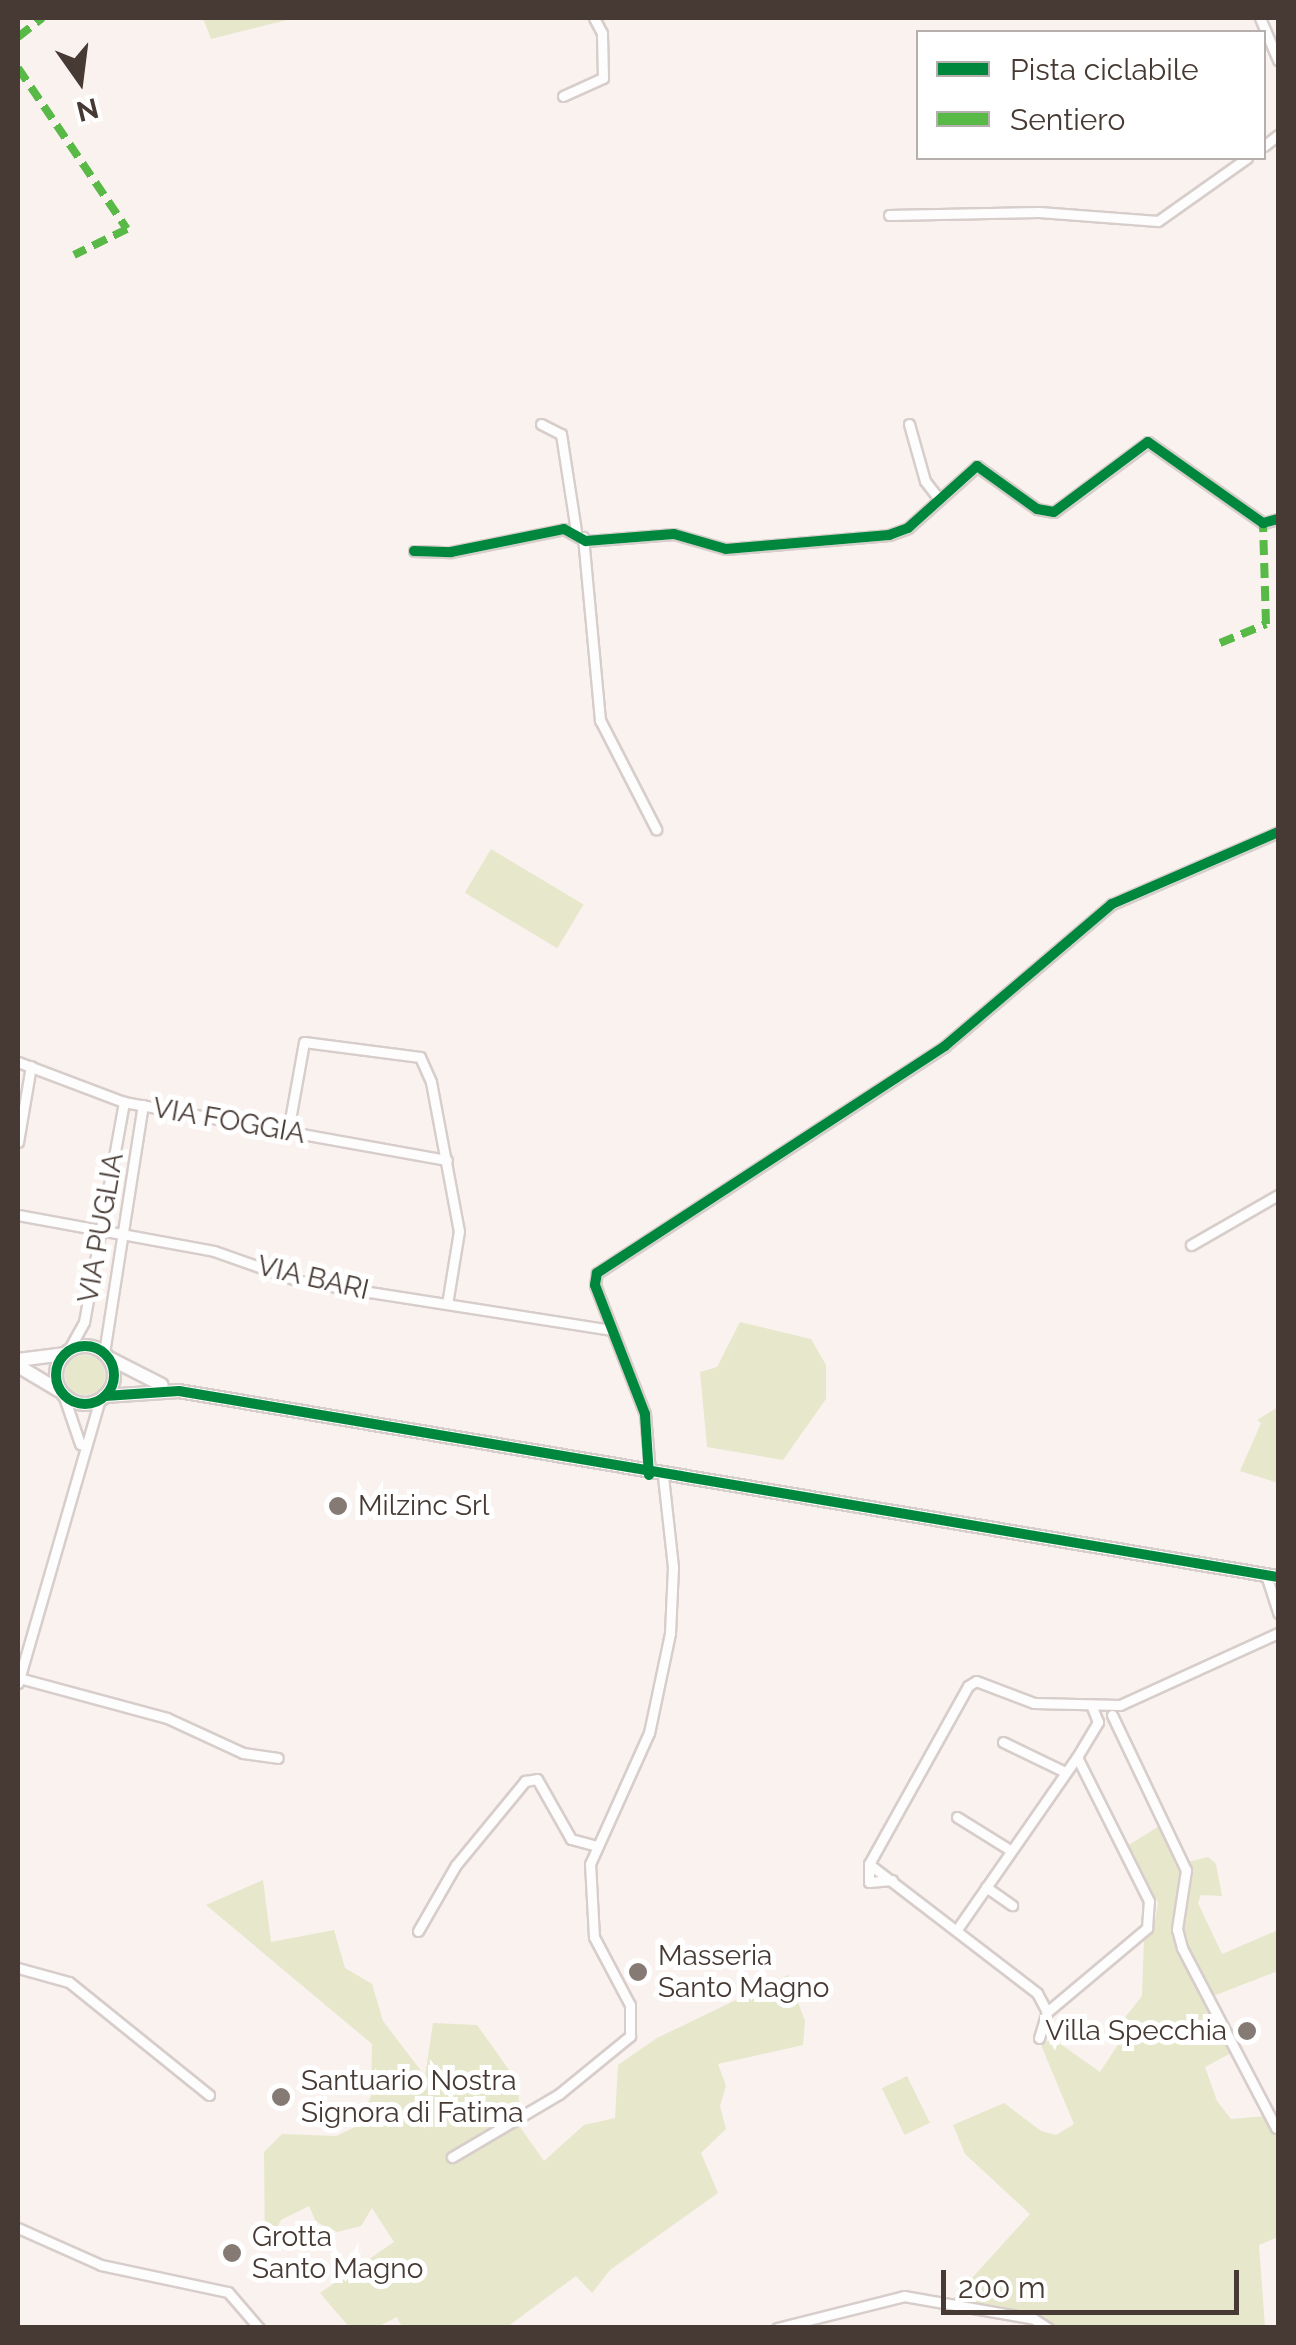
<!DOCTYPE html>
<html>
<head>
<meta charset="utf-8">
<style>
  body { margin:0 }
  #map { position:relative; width:1296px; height:2345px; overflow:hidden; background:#faf2ef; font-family:Raleway,sans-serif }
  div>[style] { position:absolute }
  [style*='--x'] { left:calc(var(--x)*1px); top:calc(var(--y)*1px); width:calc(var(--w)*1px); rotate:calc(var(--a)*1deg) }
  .green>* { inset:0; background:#e7e7cc; transform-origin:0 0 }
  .round { border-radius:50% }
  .roads { filter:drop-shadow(2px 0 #d7cdca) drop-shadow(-2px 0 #d7cdca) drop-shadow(0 2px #d7cdca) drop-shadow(0 -2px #d7cdca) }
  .minor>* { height:9px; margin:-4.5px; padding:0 4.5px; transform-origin:4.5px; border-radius:4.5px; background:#fefdfd }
  .secondary>* { height:12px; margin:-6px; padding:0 6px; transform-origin:6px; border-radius:6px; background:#fefdfd }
  .secondary>.ring { margin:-6px; padding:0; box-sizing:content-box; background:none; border:12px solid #fefdfd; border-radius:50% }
  .quiet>* { height:8px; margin-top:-4px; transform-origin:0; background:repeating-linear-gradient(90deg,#58b947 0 15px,transparent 0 23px) }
  .cycleway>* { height:10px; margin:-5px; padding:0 5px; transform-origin:5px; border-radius:5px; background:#00873e }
  .cycleway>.ring { margin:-5px; padding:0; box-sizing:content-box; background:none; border:10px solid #00873e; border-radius:50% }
  .dots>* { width:28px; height:28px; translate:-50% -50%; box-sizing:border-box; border:5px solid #fff; border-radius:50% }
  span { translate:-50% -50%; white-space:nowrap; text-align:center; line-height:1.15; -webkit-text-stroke:10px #fff; paint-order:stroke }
  .street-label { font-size:28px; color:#473a34 }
  .poi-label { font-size:28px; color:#473a34 }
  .left { translate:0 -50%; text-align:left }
  .right { translate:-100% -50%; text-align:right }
  .frame { position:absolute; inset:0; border:20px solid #473a34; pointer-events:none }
  .legend { position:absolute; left:916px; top:30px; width:350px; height:130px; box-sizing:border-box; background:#fff; border:2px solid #b5b0ae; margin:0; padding:12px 18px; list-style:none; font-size:30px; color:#473a34 }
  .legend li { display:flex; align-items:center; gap:20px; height:50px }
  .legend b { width:50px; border:2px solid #b5b0ae }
  .north { position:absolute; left:30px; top:30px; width:100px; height:100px; -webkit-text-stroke:8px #fff; paint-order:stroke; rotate:166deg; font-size:28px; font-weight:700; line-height:40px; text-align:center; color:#473a34 }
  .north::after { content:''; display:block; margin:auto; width:35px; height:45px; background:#473a34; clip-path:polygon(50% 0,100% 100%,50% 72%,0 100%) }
  .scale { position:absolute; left:941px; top:2270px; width:298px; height:45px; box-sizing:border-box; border:5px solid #473a34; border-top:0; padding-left:12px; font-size:30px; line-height:35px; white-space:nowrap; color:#473a34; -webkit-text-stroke:8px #fff; paint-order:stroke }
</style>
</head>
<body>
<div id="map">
  <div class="green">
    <i style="clip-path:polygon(203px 18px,286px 18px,287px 20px,211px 39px)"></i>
    <i style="left:491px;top:849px;width:108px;height:51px;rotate:31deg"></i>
    <i style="clip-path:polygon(740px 1322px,811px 1339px,826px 1365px,826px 1399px,783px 1460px,707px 1447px,700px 1372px,717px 1367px)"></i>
    <i class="round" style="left:65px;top:1355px;width:40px;height:40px"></i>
    <i style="clip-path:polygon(1278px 1407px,1278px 1483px,1240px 1471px,1261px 1423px,1257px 1420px)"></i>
    <i style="clip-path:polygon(1161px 1825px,1180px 1864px,1208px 1857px,1216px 1864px,1222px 1896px,1201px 1895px,1198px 1903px,1222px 1954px,1278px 1930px,1278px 1971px,1203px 2000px,1237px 2050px,1205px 2067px,1217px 2101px,1231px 2119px,1278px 2115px,1278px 2237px,1259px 2245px,1265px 2327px,1055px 2327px,1030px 2314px,952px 2300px,1030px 2214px,965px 2154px,953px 2125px,1004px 2103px,1041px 2131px,1056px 2135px,1074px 2124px,1041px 2045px,1052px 2038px,1100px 2072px,1131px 2025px,1123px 2020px,1142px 1996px,1144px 1939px,1153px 1932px,1158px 1903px,1127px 1846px)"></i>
    <i style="clip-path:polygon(263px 1880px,271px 1942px,334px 1930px,345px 1968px,372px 1984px,383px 2021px,425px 2076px,433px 2023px,477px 2025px,517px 2081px,520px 2111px,513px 2117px,544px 2161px,584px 2125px,615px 2118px,618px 2065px,657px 2038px,788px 1975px,805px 2021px,803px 2045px,718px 2064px,726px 2086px,720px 2106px,726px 2129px,701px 2153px,718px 2193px,610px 2270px,592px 2293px,576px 2276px,507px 2327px,402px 2327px,397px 2317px,377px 2327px,349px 2327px,320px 2293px,394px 2242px,372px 2208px,361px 2226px,337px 2232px,316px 2222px,309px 2206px,281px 2220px,265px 2251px,264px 2152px,282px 2134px,336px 2136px,357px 2126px,371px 2096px,372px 2044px,206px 1905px)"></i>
    <i style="left:907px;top:2076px;width:52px;height:28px;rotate:64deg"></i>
  </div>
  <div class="roads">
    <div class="minor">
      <i style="--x:1260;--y:18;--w:46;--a:66.8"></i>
      <i style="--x:563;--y:96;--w:44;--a:-24.2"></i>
      <i style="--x:603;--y:78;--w:45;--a:-91.3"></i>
      <i style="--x:602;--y:33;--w:17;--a:-118"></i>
      <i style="--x:1264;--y:146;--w:18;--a:-38"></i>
      <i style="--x:889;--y:215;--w:150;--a:-1.1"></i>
      <i style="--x:1039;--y:212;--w:119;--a:4.3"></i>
      <i style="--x:1158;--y:221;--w:109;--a:-35.3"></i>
      <i style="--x:541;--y:424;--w:22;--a:27"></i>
      <i style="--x:561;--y:434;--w:98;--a:81.2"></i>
      <i style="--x:909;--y:424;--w:59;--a:74.3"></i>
      <i style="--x:925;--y:481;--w:23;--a:52"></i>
      <i style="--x:583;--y:537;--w:184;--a:84.7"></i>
      <i style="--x:600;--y:720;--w:123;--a:62.8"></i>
      <i style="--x:414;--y:551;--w:37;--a:2"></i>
      <i style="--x:451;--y:552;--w:115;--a:-11.5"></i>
      <i style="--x:564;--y:529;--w:25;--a:29"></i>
      <i style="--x:586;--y:541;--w:88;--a:-4.5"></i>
      <i style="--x:674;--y:534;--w:54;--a:16.1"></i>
      <i style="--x:726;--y:549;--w:164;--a:-4.9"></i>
      <i style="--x:889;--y:535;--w:20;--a:-20"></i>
      <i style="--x:908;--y:528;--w:93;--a:-41.9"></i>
      <i style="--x:977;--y:466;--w:74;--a:35.6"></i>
      <i style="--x:1037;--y:509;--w:17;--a:10"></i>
      <i style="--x:1054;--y:512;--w:117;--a:-36.7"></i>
      <i style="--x:1148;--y:442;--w:141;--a:35.2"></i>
      <i style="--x:1263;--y:523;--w:16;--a:-15"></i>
      <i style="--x:18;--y:1062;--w:113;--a:20.7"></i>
      <i style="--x:124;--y:1102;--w:328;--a:10.2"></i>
      <i style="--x:288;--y:1131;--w:90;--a:-79.8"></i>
      <i style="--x:304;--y:1042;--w:117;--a:7.4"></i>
      <i style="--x:420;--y:1057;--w:27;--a:66"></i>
      <i style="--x:431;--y:1082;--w:152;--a:79.4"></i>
      <i style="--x:459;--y:1231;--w:74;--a:99.3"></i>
      <i style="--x:18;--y:1142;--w:77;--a:-80.3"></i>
      <i style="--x:18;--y:1215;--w:199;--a:10.4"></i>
      <i style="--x:214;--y:1251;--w:90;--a:19.4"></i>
      <i style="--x:299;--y:1281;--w:316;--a:8.9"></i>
      <i style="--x:1191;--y:1245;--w:100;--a:-29.9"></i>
      <i style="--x:68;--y:1351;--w:33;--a:-61"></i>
      <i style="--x:84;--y:1322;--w:224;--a:-79.7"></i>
      <i style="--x:104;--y:1353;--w:251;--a:-81.1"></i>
      <i style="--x:63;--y:1394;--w:53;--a:71.2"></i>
      <i style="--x:650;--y:1472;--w:58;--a:-94.9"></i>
      <i style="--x:645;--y:1414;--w:138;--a:-111.2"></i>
      <i style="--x:595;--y:1285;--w:12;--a:-81"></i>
      <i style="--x:597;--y:1273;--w:415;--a:-33.1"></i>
      <i style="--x:945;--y:1046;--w:219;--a:-40.4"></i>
      <i style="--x:1112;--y:904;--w:181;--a:-23.4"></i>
      <i style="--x:1266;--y:1575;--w:40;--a:72"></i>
      <i style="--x:19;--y:1678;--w:153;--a:15.1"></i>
      <i style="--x:167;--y:1718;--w:84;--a:24.7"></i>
      <i style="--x:243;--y:1753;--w:35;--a:8"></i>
      <i style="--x:18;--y:1683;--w:296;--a:-73.9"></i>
      <i style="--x:1112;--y:1715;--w:172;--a:64.5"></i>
      <i style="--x:1186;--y:1870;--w:60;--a:98.7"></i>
      <i style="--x:1177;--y:1929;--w:20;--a:75"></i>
      <i style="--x:1182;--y:1948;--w:203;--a:62.4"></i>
      <i style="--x:1003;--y:1742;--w:69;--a:25.8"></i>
      <i style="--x:957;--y:1817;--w:62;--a:31.9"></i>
      <i style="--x:869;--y:1864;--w:212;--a:37.5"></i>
      <i style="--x:1037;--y:1993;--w:21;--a:62"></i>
      <i style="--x:892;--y:1880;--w:23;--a:175"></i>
      <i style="--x:869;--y:1882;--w:18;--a:-90"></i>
      <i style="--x:869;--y:1864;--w:204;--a:-60.9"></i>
      <i style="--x:968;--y:1686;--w:9;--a:-32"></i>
      <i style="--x:976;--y:1681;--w:62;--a:20.8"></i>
      <i style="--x:1034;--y:1703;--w:86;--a:1.3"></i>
      <i style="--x:1120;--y:1705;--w:174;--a:-24.5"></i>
      <i style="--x:986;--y:1887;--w:32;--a:35"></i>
      <i style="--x:958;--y:1928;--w:208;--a:-55.2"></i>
      <i style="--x:1077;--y:1757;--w:41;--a:-59"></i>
      <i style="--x:1098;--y:1722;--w:16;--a:-112"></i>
      <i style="--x:418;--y:1931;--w:76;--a:-60.1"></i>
      <i style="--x:456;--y:1865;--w:109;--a:-50.6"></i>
      <i style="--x:525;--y:1781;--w:12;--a:-9"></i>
      <i style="--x:537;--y:1779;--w:69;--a:60.5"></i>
      <i style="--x:571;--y:1839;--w:27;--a:15"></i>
      <i style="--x:18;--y:1968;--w:53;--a:15.4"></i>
      <i style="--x:69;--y:1982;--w:180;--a:38.9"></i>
      <i style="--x:1039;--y:2038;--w:27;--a:-73"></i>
      <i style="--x:1047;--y:2012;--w:131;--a:-40"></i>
      <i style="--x:1147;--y:1928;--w:27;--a:-86"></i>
      <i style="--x:1149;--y:1901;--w:161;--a:-116.6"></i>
      <i style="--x:452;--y:2157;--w:124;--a:-30.5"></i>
      <i style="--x:559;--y:2094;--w:92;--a:-39.2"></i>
      <i style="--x:630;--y:2036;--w:31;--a:-90"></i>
      <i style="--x:630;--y:2005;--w:77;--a:-117.9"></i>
      <i style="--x:594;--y:1937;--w:73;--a:-93.1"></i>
      <i style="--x:590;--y:1864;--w:144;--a:-65.8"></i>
      <i style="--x:649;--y:1733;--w:102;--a:-78.1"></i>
      <i style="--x:670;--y:1633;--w:66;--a:-87.4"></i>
      <i style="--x:673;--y:1567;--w:91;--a:-96.3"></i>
      <i style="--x:18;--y:2228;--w:91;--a:24"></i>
      <i style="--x:101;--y:2265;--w:130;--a:12"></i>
      <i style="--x:228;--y:2292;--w:48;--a:49.3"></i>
      <i style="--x:777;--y:2328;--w:131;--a:-14.1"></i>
      <i style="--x:904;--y:2296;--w:132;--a:10"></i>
      <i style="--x:1034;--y:2319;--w:17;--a:33"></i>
    </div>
    <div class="secondary">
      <i class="ring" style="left:56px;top:1346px;width:46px;height:46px"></i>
      <i style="--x:109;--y:1358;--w:59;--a:27"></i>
      <i style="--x:18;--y:1360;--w:46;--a:-7.4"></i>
      <i style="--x:18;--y:1366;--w:47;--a:31"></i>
      <i style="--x:105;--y:1396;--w:74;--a:-3.9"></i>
      <i style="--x:179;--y:1391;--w:1115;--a:9.61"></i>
    </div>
  </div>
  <div class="quiet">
    <i style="--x:18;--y:37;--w:31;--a:-38"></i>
    <i style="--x:18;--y:68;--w:194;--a:55.9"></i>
    <i style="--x:127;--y:229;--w:59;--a:153.9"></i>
    <i style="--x:1220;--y:643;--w:50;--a:-22.4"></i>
    <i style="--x:1266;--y:624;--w:101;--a:-91.7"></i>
  </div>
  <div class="cycleway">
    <i style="--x:414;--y:551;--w:37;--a:2"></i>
    <i style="--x:451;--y:552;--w:115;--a:-11.5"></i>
    <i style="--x:564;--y:529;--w:25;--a:29"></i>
    <i style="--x:586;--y:541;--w:88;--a:-4.5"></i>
    <i style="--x:674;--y:534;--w:54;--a:16.1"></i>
    <i style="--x:726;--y:549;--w:164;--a:-4.9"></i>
    <i style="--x:889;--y:535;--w:20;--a:-20"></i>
    <i style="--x:908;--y:528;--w:93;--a:-41.9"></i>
    <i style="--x:977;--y:466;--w:74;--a:35.6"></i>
    <i style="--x:1037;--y:509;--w:17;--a:10"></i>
    <i style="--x:1054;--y:512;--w:117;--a:-36.7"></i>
    <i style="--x:1148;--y:442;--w:141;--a:35.2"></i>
    <i style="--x:1263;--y:523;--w:16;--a:-15"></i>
    <i class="ring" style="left:56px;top:1346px;width:48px;height:48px"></i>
    <i style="--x:105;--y:1396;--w:74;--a:-3.9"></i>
    <i style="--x:179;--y:1391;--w:1115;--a:9.61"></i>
    <i style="--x:649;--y:1475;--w:61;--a:-93.8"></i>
    <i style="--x:645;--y:1414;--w:138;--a:-111.2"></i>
    <i style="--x:595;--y:1285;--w:12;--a:-81"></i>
    <i style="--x:597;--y:1273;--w:415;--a:-33.1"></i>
    <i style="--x:945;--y:1046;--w:219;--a:-40.4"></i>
    <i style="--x:1112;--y:904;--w:181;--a:-23.4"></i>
  </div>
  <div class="dots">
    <i style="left:338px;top:1506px;background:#867a75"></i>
    <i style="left:638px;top:1972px;background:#867a75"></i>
    <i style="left:1247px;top:2031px;background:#867a75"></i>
    <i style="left:281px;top:2097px;background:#867a75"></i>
    <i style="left:232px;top:2253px;background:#867a75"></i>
  </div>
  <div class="street-label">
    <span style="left:229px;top:1121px;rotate:10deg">VIA FOGGIA</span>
    <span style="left:101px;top:1228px;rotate:-80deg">VIA PUGLIA</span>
    <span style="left:313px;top:1278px;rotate:13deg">VIA BARI</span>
  </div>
  <div class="poi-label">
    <span class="left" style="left:358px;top:1506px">Milzinc Srl</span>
    <span class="left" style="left:658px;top:1972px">Masseria<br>Santo Magno</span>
    <span class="right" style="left:1227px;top:2031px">Villa Specchia</span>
    <span class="left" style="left:301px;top:2097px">Santuario Nostra<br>Signora di Fatima</span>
    <span class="left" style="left:252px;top:2253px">Grotta<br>Santo Magno</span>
  </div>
  <div class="frame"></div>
  <ul class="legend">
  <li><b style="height:12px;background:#00873e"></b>Pista ciclabile</li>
  <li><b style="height:12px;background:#58b947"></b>Sentiero</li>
  </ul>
  <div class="north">N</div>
  <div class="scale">200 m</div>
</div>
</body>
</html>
